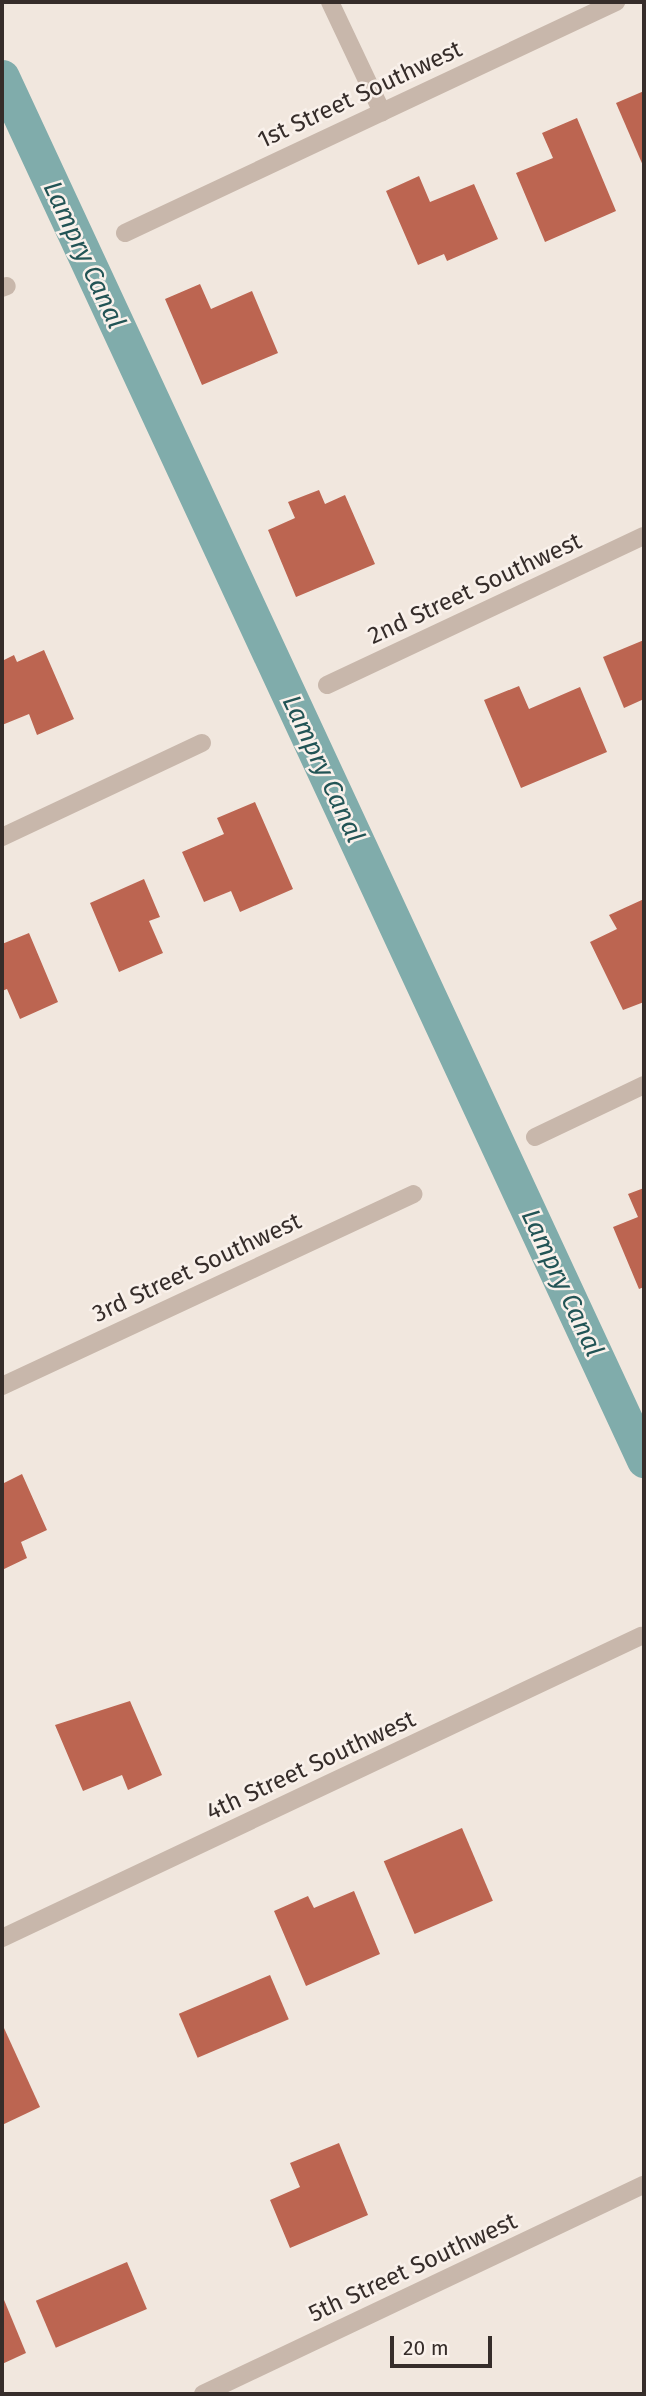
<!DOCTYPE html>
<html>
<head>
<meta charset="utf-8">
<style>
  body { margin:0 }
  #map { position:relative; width:646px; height:2396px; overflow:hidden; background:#f1e7de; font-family:"Fira Sans",sans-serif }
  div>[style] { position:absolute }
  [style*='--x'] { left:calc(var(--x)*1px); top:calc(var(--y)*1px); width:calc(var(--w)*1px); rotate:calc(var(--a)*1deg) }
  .canal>* { height:35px; margin:-17.5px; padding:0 17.5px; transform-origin:17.5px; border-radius:17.5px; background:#80acab }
  .building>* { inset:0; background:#bc6551; transform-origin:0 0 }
  .minor>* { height:18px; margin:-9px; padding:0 9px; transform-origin:9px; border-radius:9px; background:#c8b7ab }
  span { translate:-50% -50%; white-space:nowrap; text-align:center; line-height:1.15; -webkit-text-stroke:5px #f9f1eb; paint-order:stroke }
  .street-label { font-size:24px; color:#362d2a }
  .water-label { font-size:26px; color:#225455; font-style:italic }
  .frame { position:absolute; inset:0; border:4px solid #362d2a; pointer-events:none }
  .scale { position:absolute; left:390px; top:2336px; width:102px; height:32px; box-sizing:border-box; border:4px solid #362d2a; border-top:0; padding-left:9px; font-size:21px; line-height:24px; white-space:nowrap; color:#362d2a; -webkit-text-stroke:5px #f9f1eb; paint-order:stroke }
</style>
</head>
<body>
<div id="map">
  <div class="canal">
    <i style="--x:2;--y:77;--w:1525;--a:65.1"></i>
  </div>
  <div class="building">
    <i style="clip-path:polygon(644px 91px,644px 168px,616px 103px)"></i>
    <i style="clip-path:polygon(577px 118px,616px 211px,545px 242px,516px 173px,553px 158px,542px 133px)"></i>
    <i style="clip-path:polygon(419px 176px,430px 202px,474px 184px,498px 239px,447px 261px,444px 254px,418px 265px,386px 191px)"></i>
    <i style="clip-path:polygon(200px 284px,211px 309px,252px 291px,278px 353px,202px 385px,165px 299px)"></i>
    <i style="clip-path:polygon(319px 490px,325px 504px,345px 495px,375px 564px,296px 597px,268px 530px,295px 518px,288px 502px)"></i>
    <i style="clip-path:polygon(644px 640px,644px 699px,624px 708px,603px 657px)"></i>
    <i style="clip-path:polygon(44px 650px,74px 719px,37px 735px,29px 714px,2px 725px,2px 661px,14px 655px,17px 662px)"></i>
    <i style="clip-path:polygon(519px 686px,529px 709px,580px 687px,607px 752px,521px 788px,484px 700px)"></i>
    <i style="clip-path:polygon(255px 802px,293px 889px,240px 912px,231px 891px,204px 902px,182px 852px,224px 834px,217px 818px)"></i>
    <i style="clip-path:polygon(144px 879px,160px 917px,149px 921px,163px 953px,119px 972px,90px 903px)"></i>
    <i style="clip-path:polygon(644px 899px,644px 1002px,623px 1010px,590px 942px,617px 929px,609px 915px)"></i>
    <i style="clip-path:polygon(29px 933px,58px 1002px,20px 1019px,7px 989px,2px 991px,2px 944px)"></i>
    <i style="clip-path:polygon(644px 1188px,644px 1287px,639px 1289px,613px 1227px,638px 1217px,628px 1194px)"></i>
    <i style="clip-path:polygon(22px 1474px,47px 1530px,21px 1542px,27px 1558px,2px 1570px,2px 1484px)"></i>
    <i style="clip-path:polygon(130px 1701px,162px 1775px,128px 1790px,122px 1775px,83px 1791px,55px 1725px)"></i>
    <i style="left:462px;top:1828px;width:79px;height:85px;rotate:67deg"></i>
    <i style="clip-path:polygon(354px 1891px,380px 1954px,306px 1986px,274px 1911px,308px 1896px,314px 1908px)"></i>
    <i style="left:270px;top:1975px;width:48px;height:99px;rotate:67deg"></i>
    <i style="clip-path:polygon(4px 2028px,40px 2107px,2px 2125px,2px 2029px)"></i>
    <i style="clip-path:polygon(339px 2143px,368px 2215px,290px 2248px,270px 2200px,300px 2187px,290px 2163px)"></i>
    <i style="left:127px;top:2262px;width:51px;height:99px;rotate:67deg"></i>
    <i style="clip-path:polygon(2px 2295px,26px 2353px,2px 2364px)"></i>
  </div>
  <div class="minor">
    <i style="--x:330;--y:2;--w:122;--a:64.7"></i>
    <i style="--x:125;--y:233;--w:543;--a:-25.2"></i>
    <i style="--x:2;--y:288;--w:5;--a:-22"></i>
    <i style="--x:327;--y:685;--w:350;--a:-25.2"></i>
    <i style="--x:2;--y:837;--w:221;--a:-25.2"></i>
    <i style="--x:535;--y:1137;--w:121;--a:-25.5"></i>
    <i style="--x:2;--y:1386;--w:454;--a:-25"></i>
    <i style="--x:2;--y:1938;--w:707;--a:-25.3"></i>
    <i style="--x:203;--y:2394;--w:488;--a:-25.4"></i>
  </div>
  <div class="street-label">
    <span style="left:360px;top:95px;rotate:-25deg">1st Street Southwest</span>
    <span style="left:475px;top:589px;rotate:-25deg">2nd Street Southwest</span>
    <span style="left:197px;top:1268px;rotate:-25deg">3rd Street Southwest</span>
    <span style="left:311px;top:1766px;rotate:-25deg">4th Street Southwest</span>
    <span style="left:413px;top:2268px;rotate:-25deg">5th Street Southwest</span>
  </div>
  <div class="water-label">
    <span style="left:84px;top:255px;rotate:65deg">Lampry Canal</span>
    <span style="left:323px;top:769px;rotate:65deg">Lampry Canal</span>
    <span style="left:562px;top:1283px;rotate:65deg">Lampry Canal</span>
  </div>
  <div class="frame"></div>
  <div class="scale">20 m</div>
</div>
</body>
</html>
